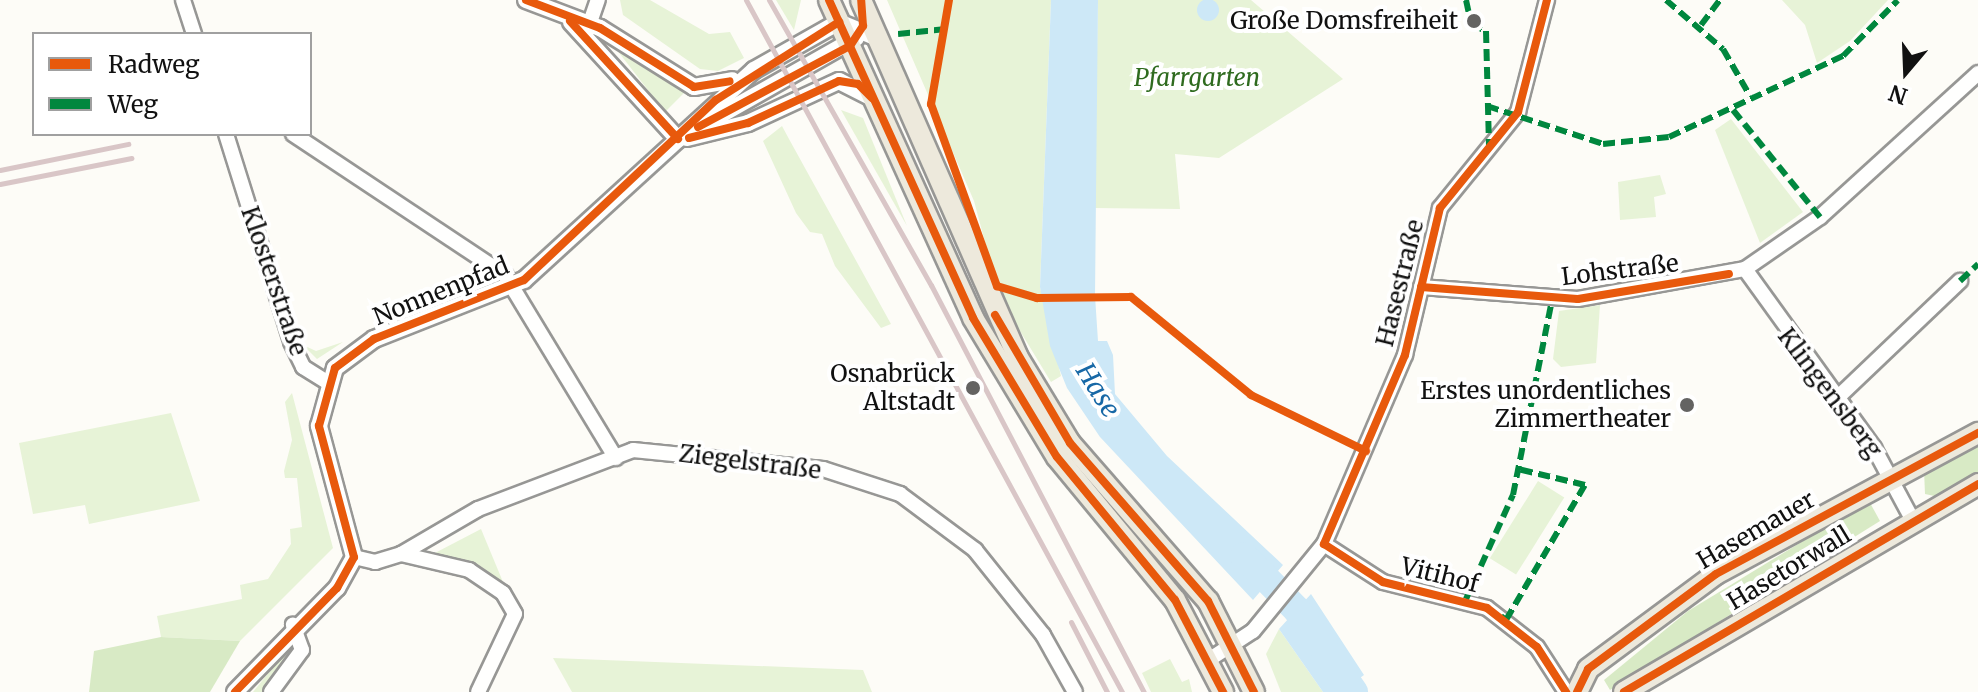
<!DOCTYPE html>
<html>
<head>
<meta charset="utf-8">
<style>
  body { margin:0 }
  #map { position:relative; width:1978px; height:692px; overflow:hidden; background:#fdfcf7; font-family:Merriweather,serif }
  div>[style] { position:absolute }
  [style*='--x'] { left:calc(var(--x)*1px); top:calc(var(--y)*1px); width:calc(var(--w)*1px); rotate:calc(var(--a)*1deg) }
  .green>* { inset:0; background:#e7f3d7; transform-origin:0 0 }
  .forest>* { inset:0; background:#d8eac5 }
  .water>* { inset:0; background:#cde8f7 }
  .round { border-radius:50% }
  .river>* { height:28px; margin:-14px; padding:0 14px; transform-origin:14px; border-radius:14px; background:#cde8f7 }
  .roads { filter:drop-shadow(2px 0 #979795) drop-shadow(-2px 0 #979795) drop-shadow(0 2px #979795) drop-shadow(0 -2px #979795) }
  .minor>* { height:14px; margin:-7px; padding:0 7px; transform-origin:7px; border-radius:7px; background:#fffffe }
  .tertiary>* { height:16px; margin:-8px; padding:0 8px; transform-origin:8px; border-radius:8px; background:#fffffe }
  .primary>* { height:20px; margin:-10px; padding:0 10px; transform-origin:10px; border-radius:10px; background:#ede9dc }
  .rail>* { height:5px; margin:-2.5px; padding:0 2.5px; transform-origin:2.5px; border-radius:2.5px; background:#d9c6c7 }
  .quiet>* { height:6px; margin-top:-3px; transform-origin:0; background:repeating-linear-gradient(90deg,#00873e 0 12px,transparent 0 18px) }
  .cycleway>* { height:8px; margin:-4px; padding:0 4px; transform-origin:4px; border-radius:4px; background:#e8590c }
  .dots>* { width:22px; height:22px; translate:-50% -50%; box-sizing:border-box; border:4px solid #fff; border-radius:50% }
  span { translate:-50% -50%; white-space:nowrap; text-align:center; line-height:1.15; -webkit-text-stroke:8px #fff; paint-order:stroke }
  .poi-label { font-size:24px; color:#111 }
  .right { translate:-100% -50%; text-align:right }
  .park-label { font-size:24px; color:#2f6b1f; font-style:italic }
  .street-label { font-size:24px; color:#111 }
  .water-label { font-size:26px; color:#1768a6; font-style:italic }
  .legend { position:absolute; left:32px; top:32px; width:280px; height:104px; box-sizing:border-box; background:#fff; border:2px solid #a0a0a0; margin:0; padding:10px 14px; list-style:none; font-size:24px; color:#111 }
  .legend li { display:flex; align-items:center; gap:16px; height:40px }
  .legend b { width:40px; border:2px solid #a0a0a0 }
  .north { position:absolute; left:1866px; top:32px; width:80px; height:80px; -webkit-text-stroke:6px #fff; paint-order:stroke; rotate:199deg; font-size:22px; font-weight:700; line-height:32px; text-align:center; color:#111 }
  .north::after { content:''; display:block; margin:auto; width:28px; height:36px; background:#111; clip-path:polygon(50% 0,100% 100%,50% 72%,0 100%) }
</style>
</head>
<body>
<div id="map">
  <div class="green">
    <i style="clip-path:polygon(620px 0,650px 0,709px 34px,730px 32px,744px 58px,718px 71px,700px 69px,623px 15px)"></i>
    <i style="clip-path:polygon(776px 0,801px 0,794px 30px)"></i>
    <i style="clip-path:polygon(887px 0,1051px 0,1040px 287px,1061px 376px,1051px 382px,1000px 298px,974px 201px)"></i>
    <i style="clip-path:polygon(1098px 0,1251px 0,1343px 79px,1219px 158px,1175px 154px,1180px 209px,1094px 208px)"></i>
    <i style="clip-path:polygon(1782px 0,1888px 0,1850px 41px,1817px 63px,1805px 25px)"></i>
    <i style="clip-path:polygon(613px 45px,685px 92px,665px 112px)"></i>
    <i style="clip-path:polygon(841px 110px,863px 118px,907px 226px)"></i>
    <i style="clip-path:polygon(1731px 119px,1803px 212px,1760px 243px,1715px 130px)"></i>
    <i style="clip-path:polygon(782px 126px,789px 139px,891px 324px,881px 328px,835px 266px,822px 234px,810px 232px,796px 213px,763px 141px)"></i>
    <i style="clip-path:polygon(1660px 175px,1666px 194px,1654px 197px,1656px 217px,1620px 220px,1618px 182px)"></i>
    <i style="clip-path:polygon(1600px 305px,1596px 363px,1561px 367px,1553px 359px,1559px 311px)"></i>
    <i style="clip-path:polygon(343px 342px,317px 359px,303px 345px,316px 351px)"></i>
    <i style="clip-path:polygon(292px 393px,333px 548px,240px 641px,161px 637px,157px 616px,242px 599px,240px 585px,268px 579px,291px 544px,290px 529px,302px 527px,297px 478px,285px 478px,284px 471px,292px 440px,285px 402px)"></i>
    <i style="clip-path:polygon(171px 413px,200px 501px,89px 524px,85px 505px,33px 514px,19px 443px)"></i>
    <i style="left:1538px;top:481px;width:31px;height:91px;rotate:32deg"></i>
    <i style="clip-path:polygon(481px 529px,503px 582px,433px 554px)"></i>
    <i style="clip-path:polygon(1279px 629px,1323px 692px,1281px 692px,1266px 654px)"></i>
    <i style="clip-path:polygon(290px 650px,265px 692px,253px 692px,275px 665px)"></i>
    <i style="clip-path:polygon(553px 658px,863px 670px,872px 692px,572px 692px)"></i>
    <i style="clip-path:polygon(1170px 659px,1182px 682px,1189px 679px,1192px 692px,1151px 692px,1142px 673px)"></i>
  </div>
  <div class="forest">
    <i style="clip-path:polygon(1978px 441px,1978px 476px,1939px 497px,1925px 494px,1924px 470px)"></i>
    <i style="clip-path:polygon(1869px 501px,1880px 521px,1610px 690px,1604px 680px,1688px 611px)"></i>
    <i style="clip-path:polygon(161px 637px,240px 641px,210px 692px,89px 692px,94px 651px)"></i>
  </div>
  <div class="water">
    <i class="round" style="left:1197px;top:-1px;width:22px;height:22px"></i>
    <i style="clip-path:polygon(1051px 0,1098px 0,1095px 296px,1098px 341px,1107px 341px,1113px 355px,1115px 394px,1167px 456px,1283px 565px,1253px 600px,1100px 437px,1067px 388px,1050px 346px,1040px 287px)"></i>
    <i style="clip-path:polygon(1311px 594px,1364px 675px,1353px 683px,1359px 692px,1323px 692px,1279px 629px)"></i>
  </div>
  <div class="river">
    <i style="--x:1244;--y:556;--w:76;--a:45.5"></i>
    <i style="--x:1297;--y:610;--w:100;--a:55.2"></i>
  </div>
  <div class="roads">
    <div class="minor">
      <i style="--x:183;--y:0;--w:36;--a:72"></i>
      <i style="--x:586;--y:34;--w:36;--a:-71"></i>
      <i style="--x:226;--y:134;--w:218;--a:72.6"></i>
      <i style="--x:291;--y:342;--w:28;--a:64"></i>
      <i style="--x:303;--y:367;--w:28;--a:32"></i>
      <i style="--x:293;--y:134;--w:255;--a:33.6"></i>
      <i style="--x:505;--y:275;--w:214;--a:58.8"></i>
      <i style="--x:1745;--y:269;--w:221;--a:54.2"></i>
      <i style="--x:1874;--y:448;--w:81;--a:61.8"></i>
      <i style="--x:1421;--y:287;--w:157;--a:4.4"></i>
      <i style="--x:1578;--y:299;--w:170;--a:-10.2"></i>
      <i style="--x:1745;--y:269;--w:91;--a:-34.7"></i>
      <i style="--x:1820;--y:217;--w:214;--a:-42.3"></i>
      <i style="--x:1835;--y:400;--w:173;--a:-43.6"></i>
      <i style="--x:1324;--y:544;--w:70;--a:32.8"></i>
      <i style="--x:1383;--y:582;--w:107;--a:14"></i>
      <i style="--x:1487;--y:608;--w:63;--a:38"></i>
      <i style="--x:1537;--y:647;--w:54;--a:57.2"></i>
      <i style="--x:401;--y:554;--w:70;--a:13.2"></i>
      <i style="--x:469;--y:570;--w:41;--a:34.1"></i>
      <i style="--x:503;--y:593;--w:24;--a:60"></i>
      <i style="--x:515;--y:614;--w:86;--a:115.4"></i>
      <i style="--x:354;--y:557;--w:22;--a:13"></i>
      <i style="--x:375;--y:562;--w:27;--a:-17"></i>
      <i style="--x:401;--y:554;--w:89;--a:-30.3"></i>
      <i style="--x:478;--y:509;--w:166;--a:-20.8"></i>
      <i style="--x:633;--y:450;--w:191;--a:5.7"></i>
      <i style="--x:823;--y:469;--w:81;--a:18"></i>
      <i style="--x:900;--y:494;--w:94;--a:36.7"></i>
      <i style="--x:975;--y:550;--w:109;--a:51.3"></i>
      <i style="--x:1043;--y:635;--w:65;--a:60.7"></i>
      <i style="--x:1210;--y:659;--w:51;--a:-33.1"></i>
      <i style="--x:1253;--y:631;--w:112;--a:-50.8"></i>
      <i style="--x:1324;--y:544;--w:206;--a:-66.8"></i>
      <i style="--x:1405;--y:355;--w:151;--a:-76.6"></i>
      <i style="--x:1440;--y:208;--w:124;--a:-50.9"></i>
      <i style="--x:1518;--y:112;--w:116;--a:-75.5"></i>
      <i style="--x:271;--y:692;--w:52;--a:-53.6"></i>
      <i style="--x:302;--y:650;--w:27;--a:-110"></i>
    </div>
    <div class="tertiary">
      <i style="--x:526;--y:0;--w:79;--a:20.7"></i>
      <i style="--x:600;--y:28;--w:111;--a:32.1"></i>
      <i style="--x:694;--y:87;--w:39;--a:-10"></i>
      <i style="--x:571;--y:22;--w:159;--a:47.6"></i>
      <i style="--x:696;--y:129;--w:184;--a:-29.6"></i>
      <i style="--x:687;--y:138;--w:63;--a:-13.8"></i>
      <i style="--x:748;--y:123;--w:100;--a:-24.8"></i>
      <i style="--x:839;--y:81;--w:36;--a:27"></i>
      <i style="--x:235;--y:692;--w:146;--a:-45.6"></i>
      <i style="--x:337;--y:588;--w:35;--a:-61"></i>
      <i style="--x:354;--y:557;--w:136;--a:-105"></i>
      <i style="--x:319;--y:426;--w:60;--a:-74.6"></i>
      <i style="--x:335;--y:368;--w:49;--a:-36.6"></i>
      <i style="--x:374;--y:339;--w:161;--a:-21.5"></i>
      <i style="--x:524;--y:280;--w:311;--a:-42.4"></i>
      <i style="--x:754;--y:70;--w:98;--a:-29.5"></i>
      <i style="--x:839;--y:22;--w:41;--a:22.8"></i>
    </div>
    <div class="primary">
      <i style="--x:829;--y:0;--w:349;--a:65.6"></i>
      <i style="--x:973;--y:318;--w:162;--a:58.9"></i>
      <i style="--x:1057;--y:457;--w:185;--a:50.5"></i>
      <i style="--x:1175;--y:600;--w:104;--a:62.4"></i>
      <i style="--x:861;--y:0;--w:389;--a:66.3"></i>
      <i style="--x:1017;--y:356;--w:102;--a:58.7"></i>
      <i style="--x:1070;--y:443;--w:210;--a:48.9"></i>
      <i style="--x:1208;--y:601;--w:102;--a:63.2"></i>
      <i style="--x:1577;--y:692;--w:25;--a:-64"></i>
      <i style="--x:1588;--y:669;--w:159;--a:-36.6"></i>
      <i style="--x:1716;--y:574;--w:298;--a:-28.3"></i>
      <i style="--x:1624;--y:692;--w:411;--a:-30.4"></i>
    </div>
  </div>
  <div class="rail">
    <i style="--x:746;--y:0;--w:788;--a:61.48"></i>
    <i style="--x:769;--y:0;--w:328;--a:60.4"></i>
    <i style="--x:931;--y:285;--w:459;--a:62.4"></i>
    <i style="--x:0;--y:170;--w:131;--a:-11.5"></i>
    <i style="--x:0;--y:184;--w:134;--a:-11.2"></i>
    <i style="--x:1071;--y:622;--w:79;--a:62.8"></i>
  </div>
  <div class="quiet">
    <i style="--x:1466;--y:0;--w:25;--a:78"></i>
    <i style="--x:1471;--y:24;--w:17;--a:25"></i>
    <i style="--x:1486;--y:31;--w:114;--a:88.5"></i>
    <i style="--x:1666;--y:0;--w:75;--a:40.7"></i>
    <i style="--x:1723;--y:49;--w:54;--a:60.1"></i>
    <i style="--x:1701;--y:25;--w:31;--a:-53"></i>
    <i style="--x:898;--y:34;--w:48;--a:-5.9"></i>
    <i style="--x:1487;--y:106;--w:122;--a:18.1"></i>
    <i style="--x:1603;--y:144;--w:66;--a:-6.1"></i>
    <i style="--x:1669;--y:137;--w:192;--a:-25"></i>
    <i style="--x:1843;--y:56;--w:78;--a:-45.5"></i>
    <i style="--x:1733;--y:110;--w:138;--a:50.9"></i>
    <i style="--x:1960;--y:281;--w:25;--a:-43"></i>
    <i style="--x:1466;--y:599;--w:114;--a:-65.7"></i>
    <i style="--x:1513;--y:495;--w:200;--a:-78.7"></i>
    <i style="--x:1501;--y:616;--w:6;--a:39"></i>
    <i style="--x:1506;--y:620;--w:156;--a:-59.7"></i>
    <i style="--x:1585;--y:485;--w:69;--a:-166.6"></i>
  </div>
  <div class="cycleway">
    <i style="--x:526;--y:0;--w:79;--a:20.7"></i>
    <i style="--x:600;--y:28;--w:111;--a:32.1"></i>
    <i style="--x:694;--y:87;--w:36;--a:-9"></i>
    <i style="--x:829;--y:0;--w:349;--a:65.6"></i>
    <i style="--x:973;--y:318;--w:162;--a:58.9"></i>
    <i style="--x:1057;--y:457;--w:185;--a:50.5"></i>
    <i style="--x:1175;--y:600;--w:104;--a:62.4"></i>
    <i style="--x:949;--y:0;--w:106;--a:99.8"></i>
    <i style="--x:931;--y:104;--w:194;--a:70.1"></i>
    <i style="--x:997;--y:286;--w:42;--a:16.7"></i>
    <i style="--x:1037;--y:298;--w:94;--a:-0.6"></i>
    <i style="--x:1131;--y:297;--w:155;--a:39.2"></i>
    <i style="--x:1251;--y:395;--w:128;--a:26"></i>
    <i style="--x:1547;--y:0;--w:116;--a:104.5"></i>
    <i style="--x:1518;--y:112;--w:124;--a:129.1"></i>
    <i style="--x:1440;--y:208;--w:151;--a:103.4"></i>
    <i style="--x:1405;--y:355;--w:206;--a:113.2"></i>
    <i style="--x:1324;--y:544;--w:70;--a:32.8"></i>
    <i style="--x:1383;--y:582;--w:107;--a:14"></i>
    <i style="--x:1487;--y:608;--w:63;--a:38"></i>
    <i style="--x:1537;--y:647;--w:54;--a:57.2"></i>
    <i style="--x:570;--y:21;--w:160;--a:47.5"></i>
    <i style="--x:698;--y:127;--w:172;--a:-28.1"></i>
    <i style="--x:850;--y:46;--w:24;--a:-57"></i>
    <i style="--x:863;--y:26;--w:26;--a:-94"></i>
    <i style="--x:689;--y:138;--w:61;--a:-14.3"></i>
    <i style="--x:748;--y:123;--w:100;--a:-24.8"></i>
    <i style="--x:839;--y:81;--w:19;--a:9"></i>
    <i style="--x:858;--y:84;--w:20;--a:45"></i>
    <i style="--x:1421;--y:287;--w:157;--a:4.4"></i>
    <i style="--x:1578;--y:299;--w:153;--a:-9.4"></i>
    <i style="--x:995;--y:315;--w:148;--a:59.6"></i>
    <i style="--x:1070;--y:443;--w:210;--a:48.9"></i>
    <i style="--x:1208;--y:601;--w:102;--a:63.2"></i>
    <i style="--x:235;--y:692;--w:146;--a:-45.6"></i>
    <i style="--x:337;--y:588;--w:35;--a:-61"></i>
    <i style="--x:354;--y:557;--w:136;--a:-105"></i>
    <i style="--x:319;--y:426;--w:60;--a:-74.6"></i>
    <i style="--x:335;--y:368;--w:49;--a:-36.6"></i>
    <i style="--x:374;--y:339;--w:161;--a:-21.5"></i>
    <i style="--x:524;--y:280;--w:263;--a:-43.2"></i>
    <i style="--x:716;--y:100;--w:146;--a:-32.4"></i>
    <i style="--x:1577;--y:692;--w:25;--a:-64"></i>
    <i style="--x:1588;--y:669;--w:159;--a:-36.6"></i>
    <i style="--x:1716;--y:574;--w:298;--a:-28.3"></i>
    <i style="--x:1624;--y:692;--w:411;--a:-30.4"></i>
  </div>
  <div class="dots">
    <i style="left:1474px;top:21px;background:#646362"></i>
    <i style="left:973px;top:388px;background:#646362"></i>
    <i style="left:1687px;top:405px;background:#646362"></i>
  </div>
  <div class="poi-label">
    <span class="right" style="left:1458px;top:21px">Große Domsfreiheit</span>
    <span class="right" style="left:955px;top:388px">Osnabrück<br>Altstadt</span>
    <span class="right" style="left:1671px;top:405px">Erstes unordentliches<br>Zimmertheater</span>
  </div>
  <div class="park-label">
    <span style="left:1197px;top:78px">Pfarrgarten</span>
  </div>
  <div class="street-label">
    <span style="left:1620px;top:270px;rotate:-7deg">Lohstraße</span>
    <span style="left:274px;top:281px;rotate:71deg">Klosterstraße</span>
    <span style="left:1400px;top:283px;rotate:-76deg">Hasestraße</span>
    <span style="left:441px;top:291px;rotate:-22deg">Nonnenpfad</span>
    <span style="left:1830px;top:393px;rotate:53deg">Klingensberg</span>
    <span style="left:750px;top:462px;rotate:7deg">Ziegelstraße</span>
    <span style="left:1756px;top:530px;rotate:-30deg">Hasemauer</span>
    <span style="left:1789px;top:568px;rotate:-31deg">Hasetorwall</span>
    <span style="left:1440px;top:575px;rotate:14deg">Vitihof</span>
  </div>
  <div class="water-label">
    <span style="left:1098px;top:390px;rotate:58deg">Hase</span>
  </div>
  <ul class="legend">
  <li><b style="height:10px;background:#e8590c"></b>Radweg</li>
  <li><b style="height:10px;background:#00873e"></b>Weg</li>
  </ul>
  <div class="north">N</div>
</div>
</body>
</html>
